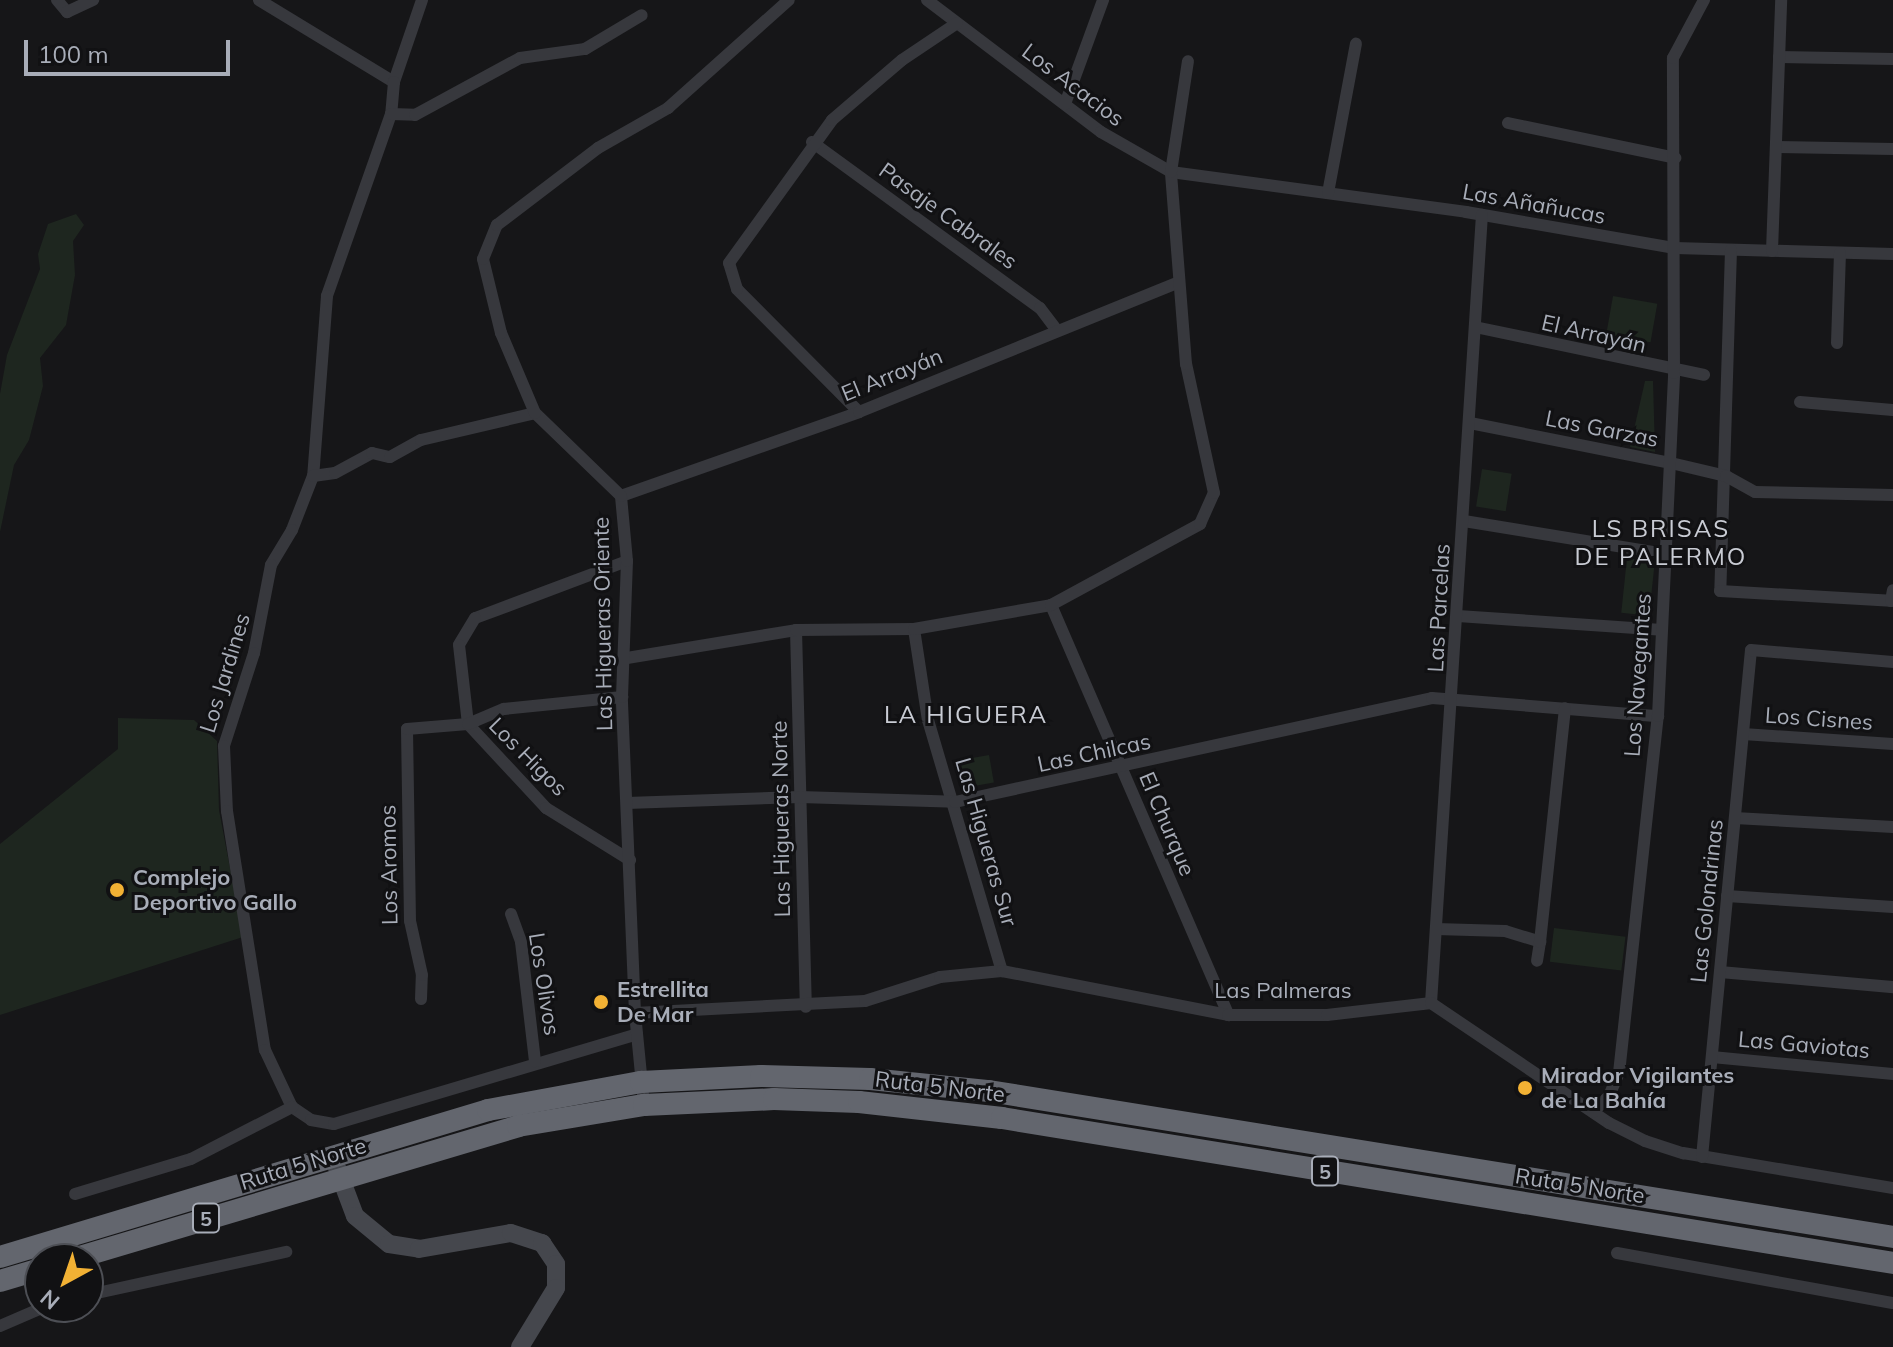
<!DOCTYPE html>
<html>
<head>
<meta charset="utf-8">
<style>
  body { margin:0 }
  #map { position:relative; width:1893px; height:1347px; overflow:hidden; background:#161618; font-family:Mulish,sans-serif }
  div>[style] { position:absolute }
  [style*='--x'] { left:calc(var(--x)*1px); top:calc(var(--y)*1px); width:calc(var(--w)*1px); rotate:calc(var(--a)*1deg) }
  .green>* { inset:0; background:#1e261f; transform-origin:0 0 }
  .street>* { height:12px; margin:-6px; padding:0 6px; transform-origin:6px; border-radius:6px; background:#37383d }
  .secondary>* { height:18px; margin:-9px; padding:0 9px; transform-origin:9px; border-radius:9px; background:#45474d }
  .highway>* { height:22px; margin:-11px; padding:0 11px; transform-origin:11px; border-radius:11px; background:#63666e }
  .dots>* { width:22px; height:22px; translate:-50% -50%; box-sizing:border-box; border:4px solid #111113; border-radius:50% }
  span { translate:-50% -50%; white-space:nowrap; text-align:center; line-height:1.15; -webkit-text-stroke:6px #111113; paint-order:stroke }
  .shield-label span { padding:2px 6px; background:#111113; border:2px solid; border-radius:6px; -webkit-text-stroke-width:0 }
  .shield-label { font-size:20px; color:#a8adb8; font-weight:700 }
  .street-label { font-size:22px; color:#a8adb8 }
  .poi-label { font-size:22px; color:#a8adb8; font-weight:700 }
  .left { translate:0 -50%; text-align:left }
  .neighbourhood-label { font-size:24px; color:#c9ccd4; letter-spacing:2px }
  .north { position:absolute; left:24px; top:1243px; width:80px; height:80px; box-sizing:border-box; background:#111113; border:2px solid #4d4f55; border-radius:50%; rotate:220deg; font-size:22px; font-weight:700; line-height:32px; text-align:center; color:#a8adb8 }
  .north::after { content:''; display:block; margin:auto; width:28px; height:36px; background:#f2b134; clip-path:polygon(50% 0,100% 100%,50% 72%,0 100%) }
  .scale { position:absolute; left:24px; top:40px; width:206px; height:36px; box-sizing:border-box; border:4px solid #a8adb8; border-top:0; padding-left:10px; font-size:24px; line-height:28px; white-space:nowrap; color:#a8adb8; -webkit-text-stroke:6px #111113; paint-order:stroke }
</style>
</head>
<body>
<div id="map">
  <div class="green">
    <i style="clip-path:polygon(76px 214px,84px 225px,73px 241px,75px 275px,66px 325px,40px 358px,43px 386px,29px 440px,14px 465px,0 532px,0 394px,7px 355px,40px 269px,38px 254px,48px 224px)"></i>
    <i style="left:1613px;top:296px;width:45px;height:39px;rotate:10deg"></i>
    <i style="clip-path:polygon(1645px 381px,1653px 381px,1655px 452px,1630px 447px)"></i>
    <i style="left:1482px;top:469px;width:30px;height:38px;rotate:9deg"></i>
    <i style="left:1627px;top:558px;width:28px;height:55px;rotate:6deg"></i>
    <i style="clip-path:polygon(118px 718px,194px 720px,217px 741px,219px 810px,243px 937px,0 1015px,0 844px,118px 749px)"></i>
    <i style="left:989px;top:755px;width:28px;height:33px;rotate:80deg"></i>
    <i style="left:1554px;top:928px;width:72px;height:34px;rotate:7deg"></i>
  </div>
  <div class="street">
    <i style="--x:57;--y:0;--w:16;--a:50"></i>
    <i style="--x:67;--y:12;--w:29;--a:-25"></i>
    <i style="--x:259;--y:0;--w:158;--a:31.3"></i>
    <i style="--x:422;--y:0;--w:87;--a:108.9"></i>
    <i style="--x:394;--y:82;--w:32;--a:95"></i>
    <i style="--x:391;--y:114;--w:193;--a:109.4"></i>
    <i style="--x:327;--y:296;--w:181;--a:94.4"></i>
    <i style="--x:313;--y:476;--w:58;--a:111.3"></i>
    <i style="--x:292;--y:530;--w:41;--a:121"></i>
    <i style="--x:271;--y:565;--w:90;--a:100.9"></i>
    <i style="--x:254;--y:653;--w:98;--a:107.9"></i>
    <i style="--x:224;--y:746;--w:65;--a:87.4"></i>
    <i style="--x:227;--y:811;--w:242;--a:81"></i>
    <i style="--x:265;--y:1050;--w:63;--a:64.7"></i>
    <i style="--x:292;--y:1107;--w:23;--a:34"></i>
    <i style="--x:311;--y:1120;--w:23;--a:10"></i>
    <i style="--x:334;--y:1124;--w:316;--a:-16.5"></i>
    <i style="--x:927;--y:0;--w:218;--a:37.2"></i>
    <i style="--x:1101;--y:132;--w:81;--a:29.7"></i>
    <i style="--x:1171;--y:172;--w:298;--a:7.7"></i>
    <i style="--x:1466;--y:212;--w:212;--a:9.8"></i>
    <i style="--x:1675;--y:248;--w:218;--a:1.6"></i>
    <i style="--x:1779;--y:57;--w:114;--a:1"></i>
    <i style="--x:1065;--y:104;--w:111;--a:-69.9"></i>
    <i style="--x:391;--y:114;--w:24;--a:2"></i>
    <i style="--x:415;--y:115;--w:119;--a:-28.5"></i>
    <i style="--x:520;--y:58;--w:66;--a:-7.9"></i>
    <i style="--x:585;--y:49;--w:66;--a:-30.8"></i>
    <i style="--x:1508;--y:123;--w:171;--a:11.8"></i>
    <i style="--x:812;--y:142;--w:282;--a:36.1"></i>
    <i style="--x:1040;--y:308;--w:25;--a:53"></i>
    <i style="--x:1777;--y:147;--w:116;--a:1"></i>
    <i style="--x:1328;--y:193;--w:152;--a:-79.4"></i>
    <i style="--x:1731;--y:250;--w:341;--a:91.8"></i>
    <i style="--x:1720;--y:591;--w:171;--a:3.3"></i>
    <i style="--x:1891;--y:601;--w:11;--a:-80"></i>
    <i style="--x:1772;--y:251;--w:251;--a:-87.9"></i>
    <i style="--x:1475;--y:327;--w:234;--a:11.8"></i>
    <i style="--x:1837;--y:343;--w:90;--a:-88.1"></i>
    <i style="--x:1800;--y:402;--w:93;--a:4.9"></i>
    <i style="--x:859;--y:412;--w:173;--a:-134.8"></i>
    <i style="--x:737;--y:289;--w:27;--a:-107"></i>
    <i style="--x:729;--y:263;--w:176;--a:-54.2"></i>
    <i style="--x:832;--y:120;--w:92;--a:-40.6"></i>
    <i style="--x:902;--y:60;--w:66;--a:-33.9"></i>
    <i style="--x:1470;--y:423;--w:205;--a:11.3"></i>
    <i style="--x:1671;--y:463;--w:57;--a:13.3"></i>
    <i style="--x:1726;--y:476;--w:33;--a:29"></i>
    <i style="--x:1755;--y:492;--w:138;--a:1.2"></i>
    <i style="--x:313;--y:476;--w:22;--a:-8"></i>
    <i style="--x:335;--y:473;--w:42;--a:-28.4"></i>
    <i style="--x:372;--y:453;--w:18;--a:13"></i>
    <i style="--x:390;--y:457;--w:35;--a:-29"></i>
    <i style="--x:421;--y:440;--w:117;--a:-13.3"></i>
    <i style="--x:621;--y:496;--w:252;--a:-19.4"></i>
    <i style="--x:859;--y:412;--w:342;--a:-22.1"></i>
    <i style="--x:1464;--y:521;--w:205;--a:9.3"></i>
    <i style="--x:627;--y:561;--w:162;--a:159.4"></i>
    <i style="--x:475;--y:618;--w:31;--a:121"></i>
    <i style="--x:459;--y:645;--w:80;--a:83.5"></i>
    <i style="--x:468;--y:724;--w:115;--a:47.1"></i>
    <i style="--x:546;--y:808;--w:99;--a:31.8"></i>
    <i style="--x:1051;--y:605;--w:447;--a:66.6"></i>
    <i style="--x:1458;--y:616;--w:204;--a:3.9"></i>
    <i style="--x:914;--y:629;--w:92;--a:81.3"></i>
    <i style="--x:928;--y:720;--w:262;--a:73.6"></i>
    <i style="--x:796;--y:630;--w:377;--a:88.5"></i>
    <i style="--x:627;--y:658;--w:171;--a:-9.4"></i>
    <i style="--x:796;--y:630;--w:118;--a:-0.5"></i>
    <i style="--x:914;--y:629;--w:139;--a:-9.9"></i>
    <i style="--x:1051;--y:605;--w:170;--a:-28.5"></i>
    <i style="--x:1200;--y:524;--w:34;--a:-66"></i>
    <i style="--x:1214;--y:493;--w:132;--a:-102.2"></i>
    <i style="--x:1186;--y:364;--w:193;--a:-94.5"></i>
    <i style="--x:1171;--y:172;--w:112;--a:-81.3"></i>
    <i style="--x:1743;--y:734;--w:150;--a:3.8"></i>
    <i style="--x:627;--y:803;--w:173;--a:-2"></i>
    <i style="--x:800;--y:797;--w:155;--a:1.8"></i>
    <i style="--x:955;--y:802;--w:488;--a:-12.3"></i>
    <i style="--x:1432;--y:698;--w:227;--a:4.6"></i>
    <i style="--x:1735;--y:818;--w:158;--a:3.3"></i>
    <i style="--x:1727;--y:896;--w:166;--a:3.8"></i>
    <i style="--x:511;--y:914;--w:30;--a:70"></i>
    <i style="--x:521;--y:942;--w:120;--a:83.3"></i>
    <i style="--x:1436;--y:929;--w:69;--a:1.7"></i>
    <i style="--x:1505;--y:931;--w:37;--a:17"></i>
    <i style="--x:1540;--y:942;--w:19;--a:99"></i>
    <i style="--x:1540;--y:942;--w:235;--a:-83.9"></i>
    <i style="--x:1720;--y:972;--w:174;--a:5"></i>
    <i style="--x:421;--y:999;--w:24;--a:-88"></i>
    <i style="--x:422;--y:975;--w:55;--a:-102.5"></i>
    <i style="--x:410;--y:921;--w:192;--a:-90.9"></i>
    <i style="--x:407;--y:729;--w:61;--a:-4.7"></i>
    <i style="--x:468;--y:724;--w:39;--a:-23"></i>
    <i style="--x:504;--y:709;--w:119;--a:-5.8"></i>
    <i style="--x:1431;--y:1003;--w:790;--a:-86.3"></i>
    <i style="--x:635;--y:1013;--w:230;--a:-3"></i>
    <i style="--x:865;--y:1001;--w:79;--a:-17.7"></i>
    <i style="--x:940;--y:977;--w:62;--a:-5.5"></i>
    <i style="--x:1002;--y:971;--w:230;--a:11"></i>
    <i style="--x:1228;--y:1015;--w:99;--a:0"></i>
    <i style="--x:1327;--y:1015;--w:105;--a:-6.6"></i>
    <i style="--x:1431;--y:1003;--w:215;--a:34"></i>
    <i style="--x:1609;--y:1123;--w:40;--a:26.6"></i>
    <i style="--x:1645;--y:1141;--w:40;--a:18"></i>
    <i style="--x:1683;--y:1153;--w:213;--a:9.5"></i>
    <i style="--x:1712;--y:1057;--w:182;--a:5.4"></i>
    <i style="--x:644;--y:1105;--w:92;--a:-95.6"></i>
    <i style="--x:635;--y:1013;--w:316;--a:-92.4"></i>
    <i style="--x:622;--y:697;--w:136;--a:-87.9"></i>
    <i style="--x:627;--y:561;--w:65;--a:-95.3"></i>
    <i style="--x:621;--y:496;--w:120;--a:-136"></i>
    <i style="--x:535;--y:413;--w:87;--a:-113"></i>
    <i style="--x:501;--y:333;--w:76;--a:-103.7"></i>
    <i style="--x:483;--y:259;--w:37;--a:-68"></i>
    <i style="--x:497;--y:225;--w:127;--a:-37.3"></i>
    <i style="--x:598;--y:148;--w:81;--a:-29.7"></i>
    <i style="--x:668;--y:108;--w:162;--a:-41.8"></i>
    <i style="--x:1593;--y:1112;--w:23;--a:-45"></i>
    <i style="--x:1609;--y:1096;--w:25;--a:-67"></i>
    <i style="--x:1619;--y:1073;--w:359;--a:-83.8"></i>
    <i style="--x:1658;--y:716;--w:343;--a:-87.3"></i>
    <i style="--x:1674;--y:373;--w:315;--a:-90.2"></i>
    <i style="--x:1673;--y:58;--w:66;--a:-61.9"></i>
    <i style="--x:1702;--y:1157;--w:509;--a:-84.48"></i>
    <i style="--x:1751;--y:650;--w:143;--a:4.8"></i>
    <i style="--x:75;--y:1194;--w:121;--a:-16.8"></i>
    <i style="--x:191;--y:1159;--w:114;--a:-27.2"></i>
    <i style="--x:1617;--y:1253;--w:280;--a:10.3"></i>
    <i style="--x:88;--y:1295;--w:203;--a:-12.3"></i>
    <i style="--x:0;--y:1326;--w:48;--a:-23.4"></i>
  </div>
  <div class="secondary">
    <i style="--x:337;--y:1168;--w:51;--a:69.4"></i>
    <i style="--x:355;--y:1216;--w:44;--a:39.5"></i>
    <i style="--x:389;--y:1244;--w:30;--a:9"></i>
    <i style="--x:419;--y:1249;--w:93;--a:-9.9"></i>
    <i style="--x:511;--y:1233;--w:33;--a:18"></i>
    <i style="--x:542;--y:1243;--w:25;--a:56"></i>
    <i style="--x:556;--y:1264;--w:24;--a:90"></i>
    <i style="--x:556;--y:1288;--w:69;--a:121.4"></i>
  </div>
  <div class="highway">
    <i style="--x:0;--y:1257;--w:510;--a:-16.76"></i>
    <i style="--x:488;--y:1110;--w:156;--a:-10.4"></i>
    <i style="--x:641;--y:1082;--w:120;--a:-2.9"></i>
    <i style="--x:761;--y:1076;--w:109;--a:1.6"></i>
    <i style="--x:870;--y:1079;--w:120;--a:5.8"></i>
    <i style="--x:989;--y:1091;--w:916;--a:9.17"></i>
    <i style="--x:73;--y:1259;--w:464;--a:-16.6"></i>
    <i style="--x:518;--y:1126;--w:128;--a:-9.5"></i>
    <i style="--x:644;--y:1105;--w:130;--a:-2.6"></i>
    <i style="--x:774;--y:1099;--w:85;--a:2"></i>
    <i style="--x:859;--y:1102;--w:144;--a:6.4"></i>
    <i style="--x:1002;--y:1118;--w:903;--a:9.24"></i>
    <i style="--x:0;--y:1281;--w:42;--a:-16.7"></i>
  </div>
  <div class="dots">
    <i style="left:117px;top:890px;background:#f2b134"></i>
    <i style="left:601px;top:1002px;background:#f2b134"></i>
    <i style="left:1525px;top:1088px;background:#f2b134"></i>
  </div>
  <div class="shield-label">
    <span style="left:1325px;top:1171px">5</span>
    <span style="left:206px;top:1218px">5</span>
  </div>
  <div class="street-label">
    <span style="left:1073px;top:85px;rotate:37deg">Los Acacios</span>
    <span style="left:1534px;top:204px;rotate:10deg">Las Añañucas</span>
    <span style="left:948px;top:216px;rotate:36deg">Pasaje Cabrales</span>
    <span style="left:1594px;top:334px;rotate:13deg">El Arrayán</span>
    <span style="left:892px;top:375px;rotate:-22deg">El Arrayán</span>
    <span style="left:1602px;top:429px;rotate:11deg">Las Garzas</span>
    <span style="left:1439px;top:608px;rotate:-87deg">Las Parcelas</span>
    <span style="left:603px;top:624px;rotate:-91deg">Las Higueras Oriente</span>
    <span style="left:225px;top:673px;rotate:-73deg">Los Jardines</span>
    <span style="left:1638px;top:675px;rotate:-86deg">Los Navegantes</span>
    <span style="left:1819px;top:719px;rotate:4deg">Los Cisnes</span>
    <span style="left:1094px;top:753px;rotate:-12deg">Las Chilcas</span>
    <span style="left:528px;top:757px;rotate:45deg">Los Higos</span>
    <span style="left:781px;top:819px;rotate:-91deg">Las Higueras Norte</span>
    <span style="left:1167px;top:824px;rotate:67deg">El Churque</span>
    <span style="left:986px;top:842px;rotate:74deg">Las Higueras Sur</span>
    <span style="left:389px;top:865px;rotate:-91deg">Los Aromos</span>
    <span style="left:1707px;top:901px;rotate:-84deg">Las Golondrinas</span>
    <span style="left:544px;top:984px;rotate:81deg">Los Olivos</span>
    <span style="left:1283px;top:991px">Las Palmeras</span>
    <span style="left:1804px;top:1045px;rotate:5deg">Las Gaviotas</span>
    <span style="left:940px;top:1087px;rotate:7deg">Ruta 5 Norte</span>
    <span style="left:303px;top:1164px;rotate:-17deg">Ruta 5 Norte</span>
    <span style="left:1580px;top:1186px;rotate:9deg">Ruta 5 Norte</span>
  </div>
  <div class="poi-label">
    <span class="left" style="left:133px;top:890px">Complejo<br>Deportivo Gallo</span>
    <span class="left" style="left:617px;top:1002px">Estrellita<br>De Mar</span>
    <span class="left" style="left:1541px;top:1088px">Mirador Vigilantes<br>de La Bahía</span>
  </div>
  <div class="neighbourhood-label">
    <span style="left:1661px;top:543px">LS BRISAS<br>DE PALERMO</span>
    <span style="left:966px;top:715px">LA HIGUERA</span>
  </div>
  <div class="north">N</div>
  <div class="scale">100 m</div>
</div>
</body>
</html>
